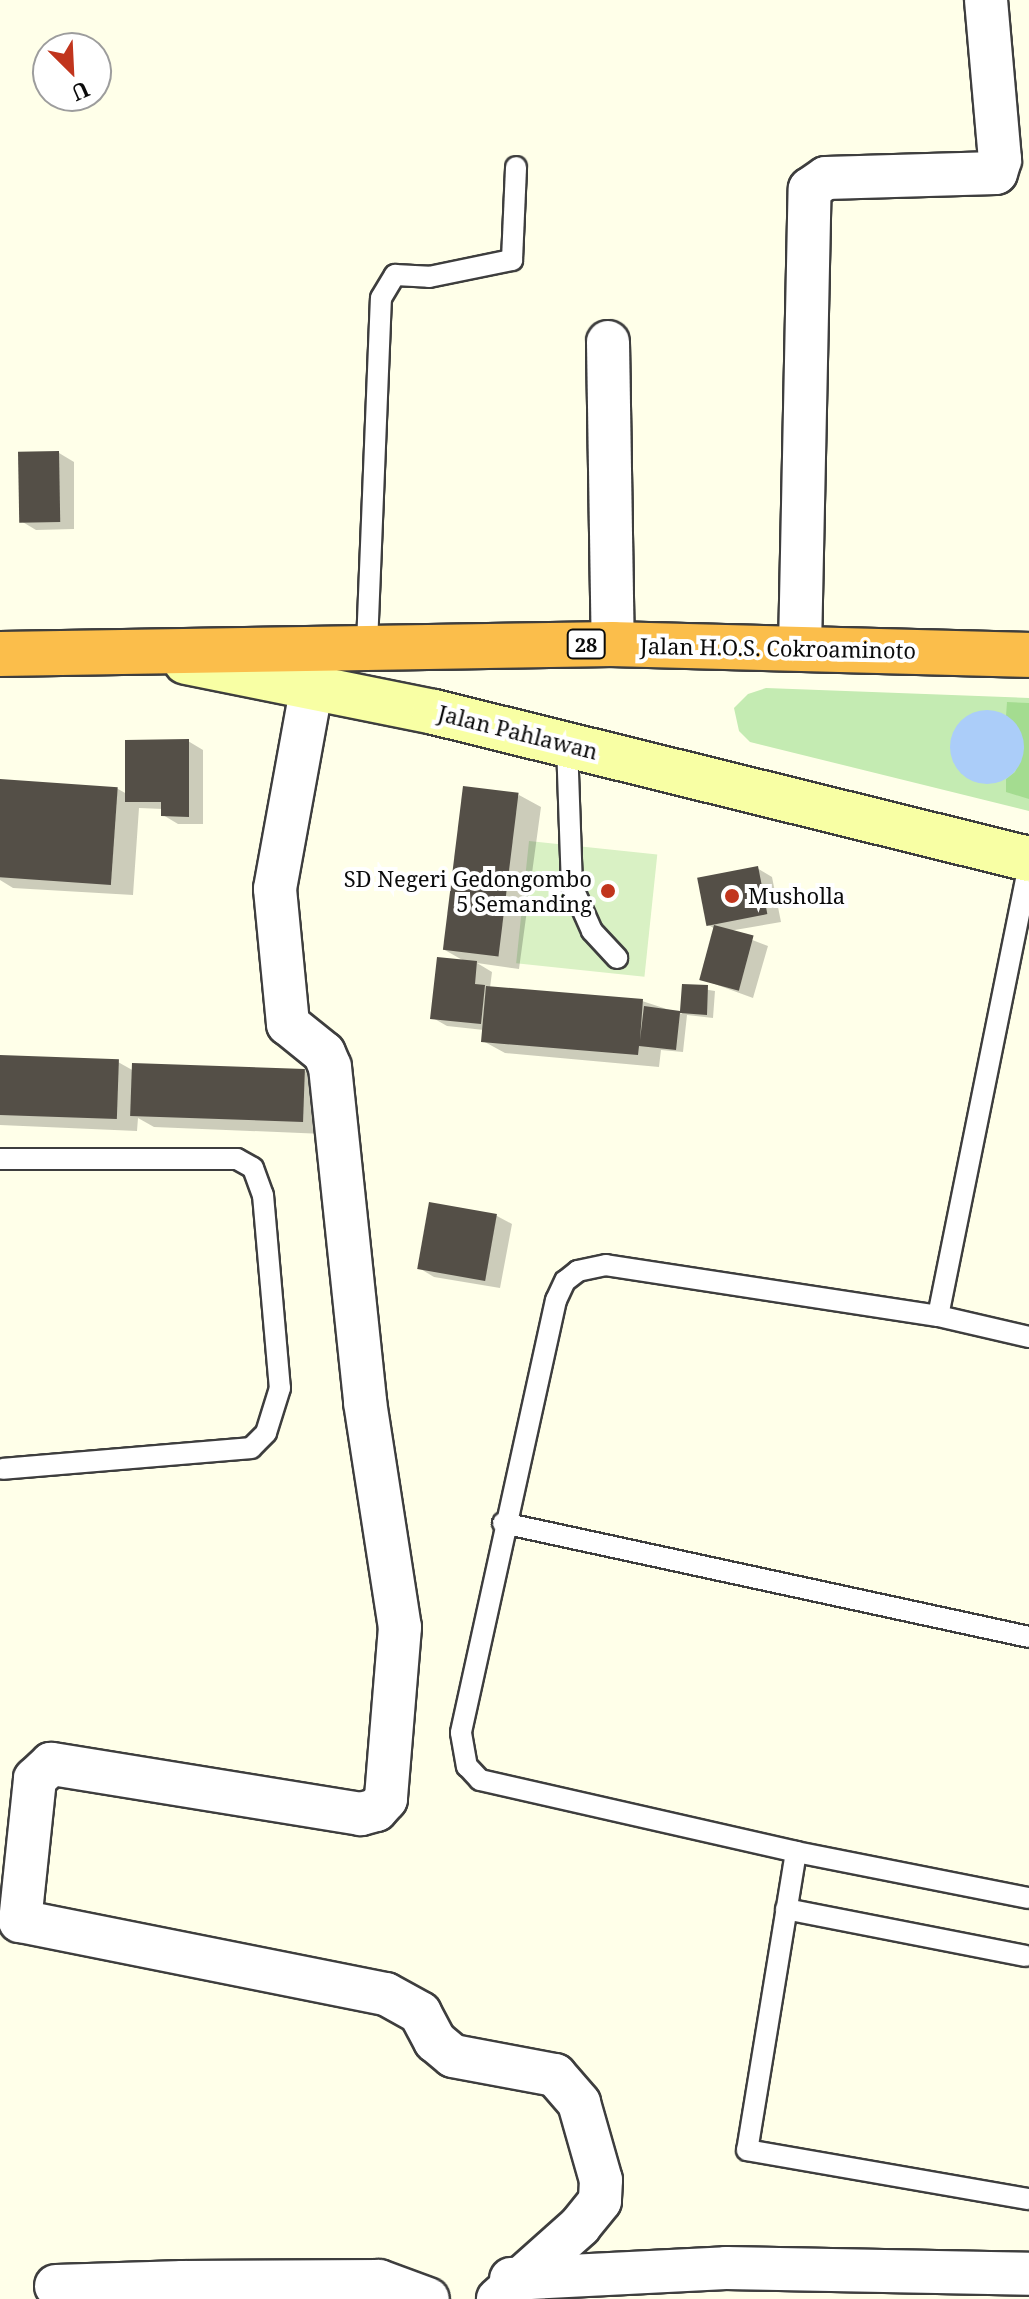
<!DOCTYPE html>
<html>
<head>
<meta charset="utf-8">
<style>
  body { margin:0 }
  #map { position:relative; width:1029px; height:2299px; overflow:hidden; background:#ffffe9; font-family:"Noto Serif",serif }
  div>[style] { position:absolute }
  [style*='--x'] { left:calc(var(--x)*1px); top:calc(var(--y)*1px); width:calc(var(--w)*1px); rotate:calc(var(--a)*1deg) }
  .green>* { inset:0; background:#c4ebb2 }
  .forest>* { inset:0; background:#a4dc90 }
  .pitch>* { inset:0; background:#d9f1c4; transform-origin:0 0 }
  .water>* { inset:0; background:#abcdf9 }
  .round { border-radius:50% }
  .shadow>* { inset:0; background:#0003 }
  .building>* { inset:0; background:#544f47; transform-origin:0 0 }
  .roads { filter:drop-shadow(2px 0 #3e3e3e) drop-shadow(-2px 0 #3e3e3e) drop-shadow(0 2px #3e3e3e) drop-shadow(0 -2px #3e3e3e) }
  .lane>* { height:20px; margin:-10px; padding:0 10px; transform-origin:10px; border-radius:10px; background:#fff }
  .street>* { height:42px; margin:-21px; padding:0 21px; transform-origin:21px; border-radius:21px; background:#fff }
  .secondary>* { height:44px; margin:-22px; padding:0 22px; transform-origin:22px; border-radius:22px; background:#f8ffa4 }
  .highway>* { height:44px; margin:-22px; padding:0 22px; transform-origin:22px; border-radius:22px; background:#fbbe4b }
  .dots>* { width:22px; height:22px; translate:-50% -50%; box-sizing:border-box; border:4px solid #fff; border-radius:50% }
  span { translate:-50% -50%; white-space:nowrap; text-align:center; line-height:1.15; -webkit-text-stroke:8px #fff; paint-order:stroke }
  .shield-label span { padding:2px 6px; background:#fff; border:2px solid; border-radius:6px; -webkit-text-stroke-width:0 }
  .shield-label { font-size:20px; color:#0b0b0b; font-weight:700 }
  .street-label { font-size:22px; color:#0b0b0b }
  .poi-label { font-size:22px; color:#0b0b0b }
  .right { translate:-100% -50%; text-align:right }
  .left { translate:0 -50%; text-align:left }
  .north { position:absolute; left:32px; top:32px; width:80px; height:80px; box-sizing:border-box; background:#fff; border:2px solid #9d9d9d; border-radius:50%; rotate:156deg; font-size:22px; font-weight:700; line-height:32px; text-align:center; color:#0b0b0b }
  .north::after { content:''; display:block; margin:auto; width:28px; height:36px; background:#c1351d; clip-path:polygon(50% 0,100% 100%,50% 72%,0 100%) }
</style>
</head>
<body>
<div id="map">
  <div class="green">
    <i style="clip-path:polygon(766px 688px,1029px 698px,1029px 811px,750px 742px,739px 731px,734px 708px,748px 694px)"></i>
  </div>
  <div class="forest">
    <i style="clip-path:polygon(1007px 702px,1029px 703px,1029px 799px,1006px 792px,1006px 779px,1015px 772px,1024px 748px,1006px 716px)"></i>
  </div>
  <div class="pitch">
    <i style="left:529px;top:841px;width:129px;height:123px;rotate:6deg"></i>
  </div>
  <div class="water">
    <i class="round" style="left:950px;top:710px;width:74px;height:74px"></i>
  </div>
  <div class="shadow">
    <i style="clip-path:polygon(59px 453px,74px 462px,74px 529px,36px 530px,21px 521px)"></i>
    <i style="clip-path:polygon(188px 741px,203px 750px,203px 824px,178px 824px,163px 815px,163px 809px,139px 808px,133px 895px,13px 888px,0 880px,0 781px,118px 789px,127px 794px)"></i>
    <i style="clip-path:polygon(519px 795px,541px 807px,519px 969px,477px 963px,492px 972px,490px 988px,642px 1001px,682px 1014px,684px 986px,715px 991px,713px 1018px,687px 1015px,683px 1052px,661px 1050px,659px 1067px,505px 1053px,483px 1041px,484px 1030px,447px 1026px,433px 1018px,466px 962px,443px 949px)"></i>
    <i style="clip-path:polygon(757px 868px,772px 877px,781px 922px,729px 931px,768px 946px,753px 998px,701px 979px,715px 929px,707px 924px)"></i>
    <i style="clip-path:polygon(0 1057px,118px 1062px,134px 1071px,305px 1071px,326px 1084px,324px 1134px,154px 1127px,138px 1118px,137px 1131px,0 1125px)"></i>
    <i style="clip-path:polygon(430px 1204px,497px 1216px,512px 1224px,500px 1288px,434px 1277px,419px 1268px)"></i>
  </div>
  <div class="building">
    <i style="left:59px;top:451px;width:71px;height:41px;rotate:89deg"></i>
    <i style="clip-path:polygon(189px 739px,189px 817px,161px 816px,161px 802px,125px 802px,125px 740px)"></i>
    <i style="left:0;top:779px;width:118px;height:98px;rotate:4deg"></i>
    <i style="left:463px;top:786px;width:56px;height:165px;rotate:7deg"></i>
    <i style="left:758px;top:866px;width:49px;height:62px;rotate:79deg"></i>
    <i style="left:714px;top:925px;width:41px;height:57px;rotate:15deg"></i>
    <i style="clip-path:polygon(437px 957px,477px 961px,475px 984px,485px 985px,481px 1024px,430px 1019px)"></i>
    <i style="clip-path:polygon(682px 984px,708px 985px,707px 1015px,680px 1013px,676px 1050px,639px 1046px,638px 1055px,481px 1042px,486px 986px,643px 999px,640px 1040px,644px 1006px,680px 1011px)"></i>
    <i style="left:0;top:1055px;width:119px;height:60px;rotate:2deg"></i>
    <i style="left:132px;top:1063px;width:173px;height:53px;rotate:2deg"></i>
    <i style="left:429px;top:1202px;width:69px;height:68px;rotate:10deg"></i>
  </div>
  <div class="roads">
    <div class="lane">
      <i style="--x:367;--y:645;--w:347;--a:-87.7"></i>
      <i style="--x:381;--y:298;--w:27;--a:-59"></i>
      <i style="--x:395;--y:275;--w:34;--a:3"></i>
      <i style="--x:429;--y:277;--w:85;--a:-11.6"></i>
      <i style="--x:512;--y:260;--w:93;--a:-87.5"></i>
      <i style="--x:567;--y:744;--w:142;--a:88"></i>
      <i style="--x:572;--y:886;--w:49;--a:66"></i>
      <i style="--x:592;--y:931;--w:37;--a:47"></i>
      <i style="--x:0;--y:1159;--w:237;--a:0"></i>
      <i style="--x:237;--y:1159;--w:18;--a:29"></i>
      <i style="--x:253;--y:1168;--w:29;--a:70"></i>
      <i style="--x:263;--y:1195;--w:194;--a:85"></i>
      <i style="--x:280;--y:1388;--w:47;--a:107.3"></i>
      <i style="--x:266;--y:1433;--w:21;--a:135"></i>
      <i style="--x:251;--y:1448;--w:249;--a:175.2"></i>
      <i style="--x:938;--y:1316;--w:461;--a:-78.6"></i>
      <i style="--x:1029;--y:1337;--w:93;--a:-167"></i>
      <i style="--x:938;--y:1316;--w:336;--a:-171.3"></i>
      <i style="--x:606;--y:1265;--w:29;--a:168"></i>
      <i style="--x:578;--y:1271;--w:16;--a:142"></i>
      <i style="--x:565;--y:1281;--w:21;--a:115"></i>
      <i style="--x:556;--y:1300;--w:443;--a:102.4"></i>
      <i style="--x:461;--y:1733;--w:34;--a:80"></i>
      <i style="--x:467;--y:1766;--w:19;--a:47"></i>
      <i style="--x:480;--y:1780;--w:324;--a:12.8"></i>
      <i style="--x:796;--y:1852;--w:237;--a:11.2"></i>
      <i style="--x:503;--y:1523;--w:538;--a:12.23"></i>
      <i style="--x:796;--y:1852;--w:302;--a:99.3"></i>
      <i style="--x:747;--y:2150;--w:286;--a:9.9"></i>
      <i style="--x:786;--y:1909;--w:244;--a:11.1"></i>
    </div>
    <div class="street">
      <i style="--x:608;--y:342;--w:302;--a:89.1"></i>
      <i style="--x:800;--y:648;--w:459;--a:-88.8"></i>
      <i style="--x:810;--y:189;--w:19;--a:-35"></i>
      <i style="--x:826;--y:178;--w:170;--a:-1.7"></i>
      <i style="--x:996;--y:173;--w:14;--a:-73"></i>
      <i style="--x:1000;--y:160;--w:161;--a:-95"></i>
      <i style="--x:312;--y:685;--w:207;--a:100.3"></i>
      <i style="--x:275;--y:889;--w:136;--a:84.5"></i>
      <i style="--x:288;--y:1024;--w:46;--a:38.9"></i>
      <i style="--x:324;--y:1053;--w:15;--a:67"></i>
      <i style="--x:330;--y:1067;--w:337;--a:84"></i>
      <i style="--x:365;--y:1402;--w:228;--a:81.2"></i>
      <i style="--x:400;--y:1627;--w:173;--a:94.7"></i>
      <i style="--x:386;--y:1799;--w:15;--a:132"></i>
      <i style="--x:376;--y:1810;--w:16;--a:165"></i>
      <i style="--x:361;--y:1814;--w:314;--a:-170.8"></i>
      <i style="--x:51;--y:1764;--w:22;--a:137"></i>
      <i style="--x:35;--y:1779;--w:143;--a:96"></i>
      <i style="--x:20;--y:1921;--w:373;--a:11.3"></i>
      <i style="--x:386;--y:1994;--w:39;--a:29"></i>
      <i style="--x:420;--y:2013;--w:32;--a:62"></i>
      <i style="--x:435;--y:2041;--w:23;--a:40"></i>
      <i style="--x:453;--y:2056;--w:104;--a:10.6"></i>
      <i style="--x:555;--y:2075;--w:37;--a:49"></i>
      <i style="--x:579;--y:2103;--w:80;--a:74.1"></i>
      <i style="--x:601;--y:2180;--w:21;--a:93"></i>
      <i style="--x:600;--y:2201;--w:32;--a:129"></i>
      <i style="--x:580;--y:2226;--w:110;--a:138.3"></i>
      <i style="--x:511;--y:2279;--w:215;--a:-2.9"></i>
      <i style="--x:726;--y:2268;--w:303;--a:1.1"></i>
      <i style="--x:183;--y:2282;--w:196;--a:-0.3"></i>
      <i style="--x:379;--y:2281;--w:52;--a:20.2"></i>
      <i style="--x:56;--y:2286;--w:127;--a:-1.8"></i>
      <i style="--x:183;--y:2282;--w:17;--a:87"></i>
    </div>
    <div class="secondary">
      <i style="--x:186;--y:662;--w:253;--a:11.4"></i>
      <i style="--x:434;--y:712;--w:613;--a:13.88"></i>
    </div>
    <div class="highway">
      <i style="--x:0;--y:654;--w:613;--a:-0.93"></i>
      <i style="--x:613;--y:644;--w:416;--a:1.5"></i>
    </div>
  </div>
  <div class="dots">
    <i style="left:608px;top:891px;background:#c1351d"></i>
    <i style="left:732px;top:896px;background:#c1351d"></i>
  </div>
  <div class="shield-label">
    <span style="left:586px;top:644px">28</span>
  </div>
  <div class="street-label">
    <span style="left:778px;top:648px;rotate:1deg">Jalan H.O.S. Cokroaminoto</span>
    <span style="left:518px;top:732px;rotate:14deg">Jalan Pahlawan</span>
  </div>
  <div class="poi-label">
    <span class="right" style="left:592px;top:891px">SD Negeri Gedongombo<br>5 Semanding</span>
    <span class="left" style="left:748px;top:896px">Musholla</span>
  </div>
  <div class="north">U</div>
</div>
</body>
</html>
